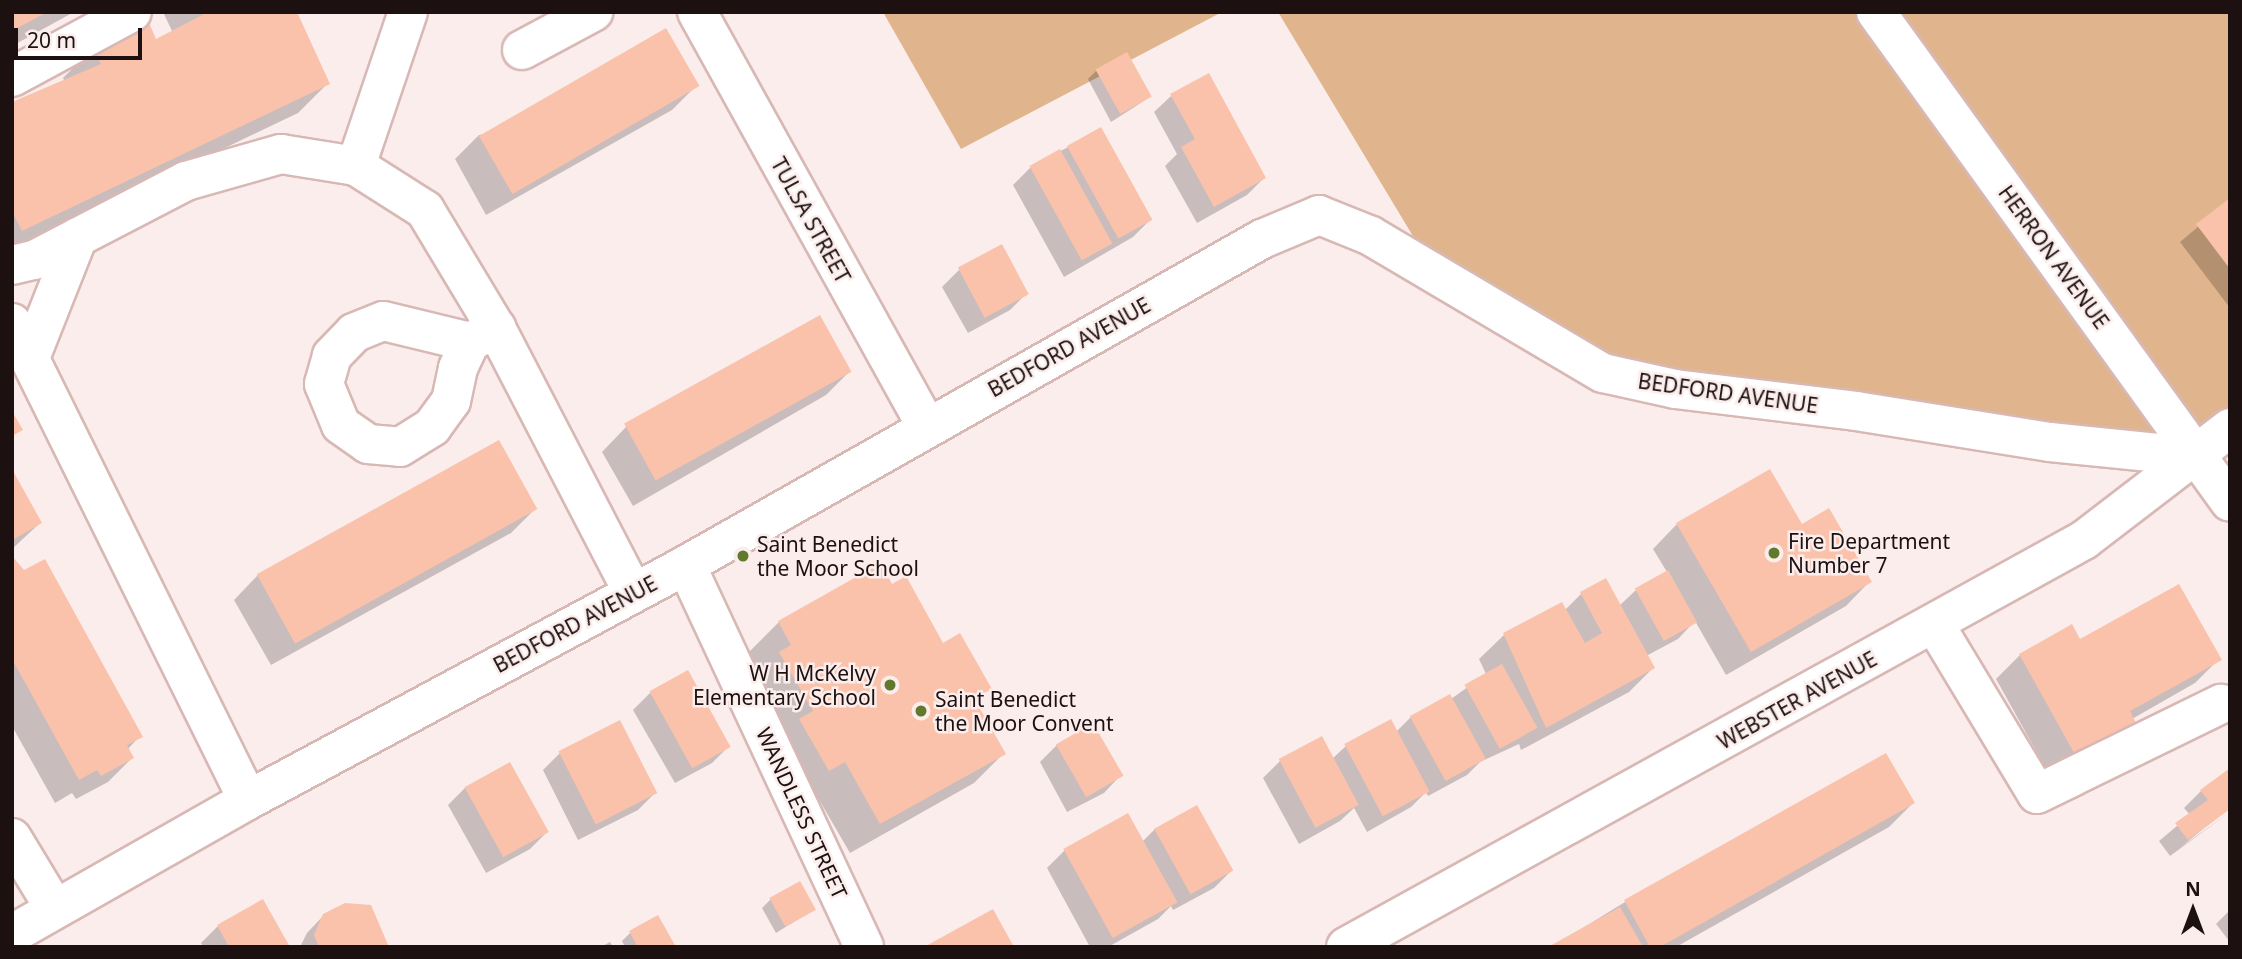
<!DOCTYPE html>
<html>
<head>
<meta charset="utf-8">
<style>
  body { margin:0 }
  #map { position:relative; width:2242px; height:959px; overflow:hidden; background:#faedec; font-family:"Noto Sans",sans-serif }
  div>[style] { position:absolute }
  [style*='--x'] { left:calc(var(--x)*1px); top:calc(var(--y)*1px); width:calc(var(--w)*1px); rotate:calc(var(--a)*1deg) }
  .forest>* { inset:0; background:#e0b58d }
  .shadow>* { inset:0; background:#0003 }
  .building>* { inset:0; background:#fbc2ab; transform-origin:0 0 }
  .roads { filter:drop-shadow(2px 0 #d8b8b5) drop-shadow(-2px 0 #d8b8b5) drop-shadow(0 2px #d8b8b5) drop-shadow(0 -2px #d8b8b5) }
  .minor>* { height:38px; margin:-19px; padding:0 19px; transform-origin:19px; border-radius:19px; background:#fff }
  .major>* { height:38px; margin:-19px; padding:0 19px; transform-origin:19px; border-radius:19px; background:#fff }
  .dots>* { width:19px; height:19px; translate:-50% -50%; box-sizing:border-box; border:4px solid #faedec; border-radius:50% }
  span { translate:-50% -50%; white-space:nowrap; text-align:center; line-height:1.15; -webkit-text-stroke:5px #faedec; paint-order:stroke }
  .street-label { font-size:21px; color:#1c1110 }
  .poi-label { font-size:21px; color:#1c1110 }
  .left { translate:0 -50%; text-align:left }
  .right { translate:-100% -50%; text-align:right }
  .frame { position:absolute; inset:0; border:14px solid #1c1110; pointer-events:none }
  .north { position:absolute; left:2158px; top:875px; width:70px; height:70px; -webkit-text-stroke:5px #faedec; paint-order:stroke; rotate:0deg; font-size:19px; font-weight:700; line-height:28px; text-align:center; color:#1c1110 }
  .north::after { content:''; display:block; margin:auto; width:24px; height:32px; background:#1c1110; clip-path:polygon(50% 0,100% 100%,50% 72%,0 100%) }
  .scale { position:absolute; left:14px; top:28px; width:128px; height:32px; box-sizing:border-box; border:4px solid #1c1110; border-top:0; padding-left:9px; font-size:21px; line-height:24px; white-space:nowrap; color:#1c1110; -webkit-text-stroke:5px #faedec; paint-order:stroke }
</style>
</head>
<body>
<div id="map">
  <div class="forest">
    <i style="clip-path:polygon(883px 12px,1222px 12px,961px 149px)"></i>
    <i style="clip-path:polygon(1278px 12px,2230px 12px,2230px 427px,2197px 457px,1675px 389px,1437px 276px)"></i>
  </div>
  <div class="shadow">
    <i style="clip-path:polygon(12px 12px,74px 12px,12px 46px)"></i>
    <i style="clip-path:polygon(163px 12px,295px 12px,328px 83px,298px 113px,12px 250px,12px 104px,65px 82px,63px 78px,93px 48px,155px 41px,173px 33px)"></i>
    <i style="clip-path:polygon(1096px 71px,1150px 97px,1111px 122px,1088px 79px)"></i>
    <i style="clip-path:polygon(697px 85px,672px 110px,486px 215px,455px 159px,479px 135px)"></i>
    <i style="clip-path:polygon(1171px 96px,1264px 178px,1247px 195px,1197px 223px,1165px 166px,1177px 154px,1154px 112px)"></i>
    <i style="clip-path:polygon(1068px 147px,1150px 220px,1133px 237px,1064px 277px,1013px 185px,1030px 168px)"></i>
    <i style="clip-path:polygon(2230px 200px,2230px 308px,2180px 242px)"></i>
    <i style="clip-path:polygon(959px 270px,1027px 293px,1010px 310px,968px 333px,942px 287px)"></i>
    <i style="clip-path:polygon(819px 317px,850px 371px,826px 395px,633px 506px,602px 452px,626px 427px)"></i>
    <i style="clip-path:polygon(12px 472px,40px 523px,12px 549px)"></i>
    <i style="clip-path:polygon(535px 509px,511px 533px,271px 665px,234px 600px,258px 575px)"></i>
    <i style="clip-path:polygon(1677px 524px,1801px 526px,1870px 581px,1846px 606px,1726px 675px,1695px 621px,1678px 639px,1646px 656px,1653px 668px,1629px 692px,1521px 750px,1519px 744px,1480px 762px,1467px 775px,1428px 796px,1426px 792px,1411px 807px,1367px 832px,1354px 808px,1340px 821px,1299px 844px,1263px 778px,1280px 761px,1321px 738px,1332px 759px,1346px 746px,1396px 732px,1411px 717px,1451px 699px,1486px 674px,1479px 659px,1504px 635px,1561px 604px,1565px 610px,1581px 594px,1619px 606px,1636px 590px,1667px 572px,1653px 549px)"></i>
    <i style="clip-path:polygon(12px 559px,140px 736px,127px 750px,132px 758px,108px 782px,76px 799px,72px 793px,55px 803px,12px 726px)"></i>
    <i style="clip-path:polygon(892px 586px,942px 645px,990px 688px,975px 703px,1004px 753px,974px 783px,850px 853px,814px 791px,799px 800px,751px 683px,761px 673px,749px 652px,779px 622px)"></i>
    <i style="clip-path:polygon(2079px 641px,2219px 659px,2195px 683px,2132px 719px,2054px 783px,1996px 679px,2020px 655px)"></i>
    <i style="clip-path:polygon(650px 693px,729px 746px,712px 763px,675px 783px,633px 710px)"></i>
    <i style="clip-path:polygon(1057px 745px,1120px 776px,1104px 793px,1067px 812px,1040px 762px)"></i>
    <i style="clip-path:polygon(560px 753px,655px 793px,638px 810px,578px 840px,543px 770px)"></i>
    <i style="clip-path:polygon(509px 764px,547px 832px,530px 849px,486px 873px,448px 805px,465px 788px)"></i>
    <i style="clip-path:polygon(2201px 791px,2230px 807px,2181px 847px,2230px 812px,2170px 856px,2159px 841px,2190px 815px,2184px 808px)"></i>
    <i style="clip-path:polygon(1913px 803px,1889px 827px,1676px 947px,1552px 947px,1625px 902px)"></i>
    <i style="clip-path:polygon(1127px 816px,1142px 842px,1155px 829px,1231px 871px,1214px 888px,1173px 910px,1171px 906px,1158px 919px,1108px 947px,1090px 947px,1047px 868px,1064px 851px)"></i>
    <i style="clip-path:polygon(770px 900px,813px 910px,776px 933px,762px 908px)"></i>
    <i style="clip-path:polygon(2230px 910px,2230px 942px,2216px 924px)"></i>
    <i style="clip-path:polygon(324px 915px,387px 947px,300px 947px,307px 933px)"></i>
    <i style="clip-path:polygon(218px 926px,288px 947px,203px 947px,201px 943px)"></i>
    <i style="clip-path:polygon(630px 933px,674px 947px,625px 947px,622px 941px)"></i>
    <i style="clip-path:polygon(610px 942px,613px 947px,601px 947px)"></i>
  </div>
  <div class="building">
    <i style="clip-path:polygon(12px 12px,47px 12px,12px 31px)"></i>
    <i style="clip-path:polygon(208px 12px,297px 12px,330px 84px,22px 231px,12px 211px,12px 102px,101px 64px,92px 47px,147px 18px,156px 39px)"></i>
    <i style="left:666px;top:28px;width:67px;height:216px;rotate:60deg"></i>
    <i style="left:1127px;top:52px;width:51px;height:36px;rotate:61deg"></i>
    <i style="clip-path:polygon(1209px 73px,1266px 178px,1214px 207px,1181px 147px,1195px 139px,1170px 94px)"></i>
    <i style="left:1101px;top:127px;width:106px;height:39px;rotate:61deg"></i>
    <i style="left:1060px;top:149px;width:108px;height:35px;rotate:61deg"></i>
    <i style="clip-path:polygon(2230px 198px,2230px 269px,2196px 224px)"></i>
    <i style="left:1002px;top:244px;width:57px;height:50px;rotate:62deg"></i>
    <i style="left:820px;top:315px;width:65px;height:224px;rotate:61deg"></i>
    <i style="clip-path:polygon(12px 411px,23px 430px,12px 436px)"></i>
    <i style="left:499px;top:440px;width:79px;height:277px;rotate:61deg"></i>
    <i style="clip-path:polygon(12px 469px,42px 523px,14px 539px,12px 536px)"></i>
    <i style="clip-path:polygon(1770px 469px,1802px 524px,1829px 508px,1872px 582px,1751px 652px,1676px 523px)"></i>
    <i style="clip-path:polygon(12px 556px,24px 570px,45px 559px,143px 737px,127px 745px,134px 758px,101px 776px,97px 770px,79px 780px,12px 659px)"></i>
    <i style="clip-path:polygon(881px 563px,892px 584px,906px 576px,943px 643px,960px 633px,992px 689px,974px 698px,1006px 754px,880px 824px,845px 762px,829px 771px,799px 719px,813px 711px,779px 652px,791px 645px,778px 621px)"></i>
    <i style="left:1668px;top:570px;width:60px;height:38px;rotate:61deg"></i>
    <i style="clip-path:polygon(1606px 578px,1655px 668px,1546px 728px,1503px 633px,1562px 602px,1585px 643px,1602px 633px,1580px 592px)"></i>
    <i style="clip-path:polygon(2179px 584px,2222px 660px,2130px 711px,2138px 727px,2078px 760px,2019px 654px,2072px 624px,2080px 639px)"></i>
    <i style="left:1502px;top:664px;width:73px;height:43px;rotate:61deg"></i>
    <i style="left:688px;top:670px;width:88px;height:44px;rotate:61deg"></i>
    <i style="left:1450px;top:694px;width:74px;height:46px;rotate:61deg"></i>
    <i style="left:1391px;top:719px;width:82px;height:53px;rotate:62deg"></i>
    <i style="left:620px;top:720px;width:82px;height:69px;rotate:63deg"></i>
    <i style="left:1093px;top:723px;width:61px;height:43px;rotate:60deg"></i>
    <i style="left:1322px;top:736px;width:78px;height:49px;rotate:62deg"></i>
    <i style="clip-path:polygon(1886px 753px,1915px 803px,1660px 947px,1650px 947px,1624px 900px)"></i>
    <i style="left:510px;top:762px;width:80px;height:52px;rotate:61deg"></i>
    <i style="clip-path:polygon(2230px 768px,2230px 809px,2188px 840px,2175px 823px,2208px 800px,2200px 790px)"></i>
    <i style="left:1197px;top:805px;width:75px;height:49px;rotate:61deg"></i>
    <i style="left:1128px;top:813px;width:102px;height:74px;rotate:61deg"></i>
    <i style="left:800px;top:881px;width:33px;height:35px;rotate:61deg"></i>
    <i style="clip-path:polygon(263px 899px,290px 947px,229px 947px,217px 925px)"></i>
    <i style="clip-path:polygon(345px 903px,371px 905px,389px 947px,319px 947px,314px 935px,323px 914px)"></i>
    <i style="clip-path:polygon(1620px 907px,1643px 947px,1548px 947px)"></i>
    <i style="clip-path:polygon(993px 909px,1014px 947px,924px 947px)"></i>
    <i style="clip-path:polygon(658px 915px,676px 947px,638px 947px,629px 931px)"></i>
  </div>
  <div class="roads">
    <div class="minor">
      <i style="--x:408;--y:12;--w:163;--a:108.7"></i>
      <i style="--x:356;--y:166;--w:82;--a:32.5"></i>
      <i style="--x:425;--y:210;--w:138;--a:59"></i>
      <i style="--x:496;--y:328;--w:297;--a:62.6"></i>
      <i style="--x:697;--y:12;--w:474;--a:61"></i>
      <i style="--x:522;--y:50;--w:81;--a:-28.2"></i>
      <i style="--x:12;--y:77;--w:136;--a:-28.4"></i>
      <i style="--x:12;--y:265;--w:23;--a:-13"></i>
      <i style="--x:34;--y:260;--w:171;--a:-27.5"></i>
      <i style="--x:186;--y:181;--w:99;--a:-15.9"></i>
      <i style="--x:281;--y:154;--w:76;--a:9.1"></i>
      <i style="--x:12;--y:323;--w:532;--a:63.68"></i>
      <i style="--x:470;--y:342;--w:89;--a:-166.4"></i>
      <i style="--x:383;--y:321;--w:31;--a:158"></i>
      <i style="--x:354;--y:333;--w:32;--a:134"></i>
      <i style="--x:332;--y:356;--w:29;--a:106"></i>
      <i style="--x:324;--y:384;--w:44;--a:67.5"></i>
      <i style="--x:341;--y:425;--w:33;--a:35"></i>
      <i style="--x:368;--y:444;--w:32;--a:5"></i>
      <i style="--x:400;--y:447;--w:38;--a:-32"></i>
      <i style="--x:432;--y:427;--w:32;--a:-54"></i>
      <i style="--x:451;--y:401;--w:34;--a:-78"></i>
      <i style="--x:458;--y:368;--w:29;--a:-65"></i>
      <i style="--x:470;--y:342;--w:30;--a:-28"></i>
      <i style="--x:30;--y:358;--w:130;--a:-68.4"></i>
      <i style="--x:686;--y:565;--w:421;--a:65"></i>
      <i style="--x:1935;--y:625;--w:197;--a:58.9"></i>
      <i style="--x:2037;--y:794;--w:205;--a:-26.1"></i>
      <i style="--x:12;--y:838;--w:83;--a:58.8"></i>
      <i style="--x:12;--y:934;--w:271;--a:-29.6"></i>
      <i style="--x:248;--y:800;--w:497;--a:-28.2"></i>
      <i style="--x:686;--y:565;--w:662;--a:-29.51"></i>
      <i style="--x:1262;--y:239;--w:62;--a:-22.8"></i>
      <i style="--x:1319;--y:215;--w:56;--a:22"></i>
      <i style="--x:1371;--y:236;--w:269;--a:30.6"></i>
      <i style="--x:1603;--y:373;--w:74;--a:12.5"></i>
      <i style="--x:1675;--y:389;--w:182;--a:6.9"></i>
      <i style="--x:1856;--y:411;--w:196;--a:9.1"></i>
      <i style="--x:2050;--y:442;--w:148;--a:5.8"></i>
      <i style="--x:1346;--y:947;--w:843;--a:-28.88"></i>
      <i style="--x:2084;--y:540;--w:184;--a:-37.5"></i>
    </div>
    <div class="major">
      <i style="--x:1876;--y:12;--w:604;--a:54.15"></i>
    </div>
  </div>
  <div class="dots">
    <i style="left:1774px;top:553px;background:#61792c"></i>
    <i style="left:743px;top:556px;background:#61792c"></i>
    <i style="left:890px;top:685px;background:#61792c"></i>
    <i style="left:921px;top:711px;background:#61792c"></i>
  </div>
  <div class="street-label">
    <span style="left:811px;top:220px;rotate:61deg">TULSA STREET</span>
    <span style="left:2054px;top:257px;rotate:54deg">HERRON AVENUE</span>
    <span style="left:1069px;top:347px;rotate:-29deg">BEDFORD AVENUE</span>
    <span style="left:1728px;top:393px;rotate:8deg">BEDFORD AVENUE</span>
    <span style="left:575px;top:624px;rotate:-28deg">BEDFORD AVENUE</span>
    <span style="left:1797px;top:700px;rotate:-29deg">WEBSTER AVENUE</span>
    <span style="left:802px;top:813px;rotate:65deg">WANDLESS STREET</span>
  </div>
  <div class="poi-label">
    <span class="left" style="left:1788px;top:553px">Fire Department<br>Number 7</span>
    <span class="left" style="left:757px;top:556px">Saint Benedict<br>the Moor School</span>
    <span class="right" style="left:876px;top:685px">W H McKelvy<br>Elementary School</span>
    <span class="left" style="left:935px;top:711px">Saint Benedict<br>the Moor Convent</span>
  </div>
  <div class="frame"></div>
  <div class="north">N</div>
  <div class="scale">20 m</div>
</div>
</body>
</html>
